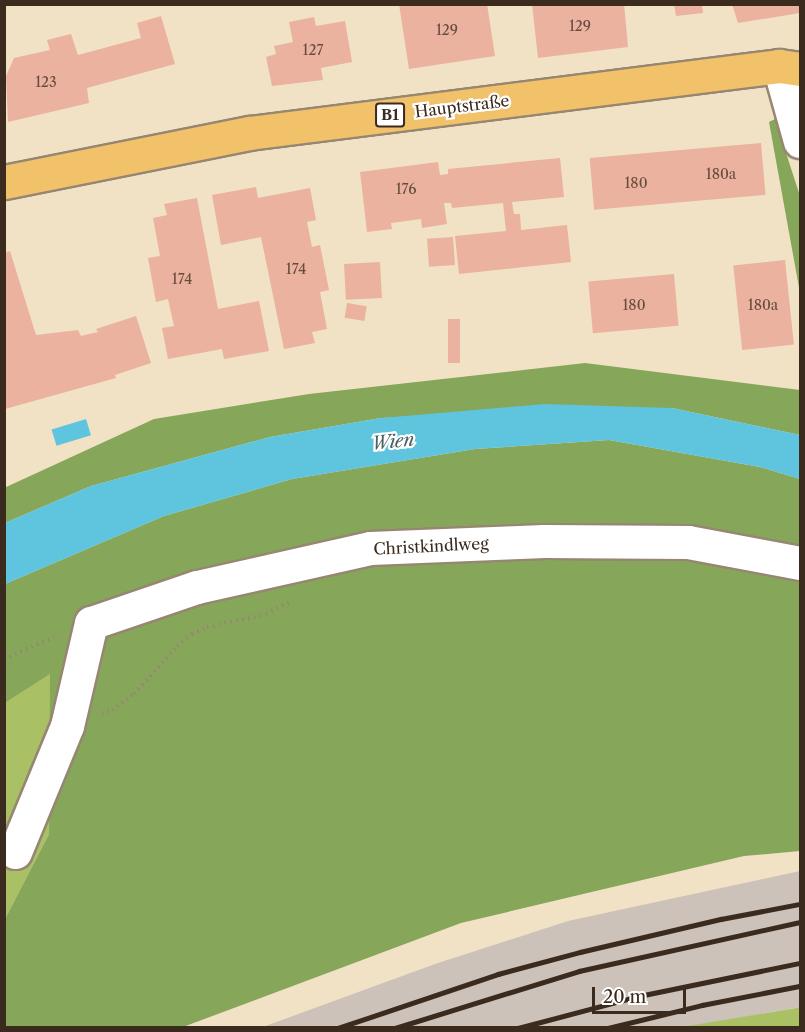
<!DOCTYPE html>
<html>
<head>
<meta charset="utf-8">
<style>
  body { margin:0 }
  #map { position:relative; width:805px; height:1032px; overflow:hidden; background:#f1e2c5; font-family:"Libre Caslon Text",serif }
  div>[style] { position:absolute }
  [style*='--x'] { left:calc(var(--x)*1px); top:calc(var(--y)*1px); width:calc(var(--w)*1px); rotate:calc(var(--a)*1deg) }
  .industrial>* { inset:0; background:#ccc2b9 }
  .green>* { inset:0; background:#a9c065 }
  .forest>* { inset:0; background:#86a65a }
  .water>* { inset:0; background:#5fc4dd; transform-origin:0 0 }
  .building>* { inset:0; background:#eab29f; transform-origin:0 0 }
  .path>* { height:4px; margin-top:-2px; transform-origin:0; background:repeating-linear-gradient(90deg,#968672 0 1.5px,transparent 0 6px) }
  .roads { filter:drop-shadow(2px 0 #968672) drop-shadow(-2px 0 #968672) drop-shadow(0 2px #968672) drop-shadow(0 -2px #968672) }
  .minor>* { height:33px; margin:-16.5px; padding:0 16.5px; transform-origin:16.5px; border-radius:16.5px; background:#fff }
  .major>* { height:33px; margin:-16.5px; padding:0 16.5px; transform-origin:16.5px; border-radius:16.5px; background:#f2c26a }
  .rail>* { height:4.5px; margin:-2.25px; padding:0 2.25px; transform-origin:2.25px; border-radius:2.25px; background:#3b2a1e }
  span { translate:-50% -50%; white-space:nowrap; text-align:center; line-height:1.15; -webkit-text-stroke:4.5px #fff; paint-order:stroke }
  .number-label { font-size:14px; color:#674c3e }
  .number-label span { -webkit-text-stroke-width:0 }
  .shield-label span { padding:2px 4px; background:#fff; border:2px solid; border-radius:4px; -webkit-text-stroke-width:0 }
  .shield-label { font-size:15px; color:#3b2a1e; font-weight:700 }
  .street-label { font-size:16px; color:#3b2a1e }
  .water-label { font-size:18px; color:#486061; font-style:italic }
  .frame { position:absolute; inset:0; border:6px solid #3b2a1e; pointer-events:none }
  .scale { position:absolute; left:592px; top:987px; width:94px; height:27px; box-sizing:border-box; border:3px solid #3b2a1e; border-top:0; padding-left:8px; font-size:18px; line-height:21px; white-space:nowrap; color:#3b2a1e; -webkit-text-stroke:4px #fff; paint-order:stroke }
</style>
</head>
<body>
<div id="map">
  <div class="industrial">
    <i style="clip-path:polygon(800px 871px,800px 1007px,682px 1028px,260px 1028px,435px 964px,568px 921px)"></i>
  </div>
  <div class="green">
    <i style="clip-path:polygon(51px 673px,49px 834px,5px 919px,5px 703px)"></i>
    <i style="clip-path:polygon(800px 1007px,800px 1027px,682px 1027px,796px 1008px)"></i>
  </div>
  <div class="forest">
    <i style="clip-path:polygon(775px 119px,800px 196px,800px 293px,769px 122px)"></i>
    <i style="clip-path:polygon(585px 363px,800px 390px,800px 435px,672px 408px,381px 418px,270px 437px,91px 486px,5px 523px,4px 488px,154px 419px,309px 394px)"></i>
    <i style="clip-path:polygon(609px 440px,760px 467px,800px 479px,800px 851px,744px 856px,461px 923px,183px 1027px,5px 1027px,5px 919px,49px 834px,50px 674px,5px 703px,5px 584px,164px 516px,292px 479px,475px 449px)"></i>
  </div>
  <div class="water">
    <i style="clip-path:polygon(545px 404px,672px 408px,800px 435px,800px 479px,760px 467px,609px 440px,475px 449px,292px 479px,164px 516px,5px 584px,5px 523px,91px 486px,270px 437px,381px 418px)"></i>
    <i style="left:86px;top:419px;width:17px;height:36px;rotate:73deg"></i>
  </div>
  <div class="building">
    <i style="clip-path:polygon(399px 4px,487px 4px,495px 56px,409px 69px)"></i>
    <i style="clip-path:polygon(532px 4px,624px 4px,628px 47px,538px 58px)"></i>
    <i style="clip-path:polygon(674px 4px,702px 4px,703px 13px,676px 16px)"></i>
    <i style="clip-path:polygon(732px 4px,800px 4px,800px 13px,738px 23px)"></i>
    <i style="clip-path:polygon(161px 16px,175px 64px,87px 88px,89px 103px,8px 122px,6px 76px,14px 58px,50px 50px,47px 40px,71px 34px,78px 55px,141px 38px,137px 23px)"></i>
    <i style="clip-path:polygon(314px 17px,316px 26px,345px 21px,352px 62px,321px 68px,323px 80px,272px 86px,266px 57px,276px 54px,274px 46px,293px 42px,289px 22px)"></i>
    <i style="left:761px;top:143px;width:52px;height:172px;rotate:85deg"></i>
    <i style="clip-path:polygon(560px 158px,564px 197px,512px 202px,514px 214px,520px 214px,521px 230px,567px 225px,571px 262px,459px 274px,455px 236px,506px 231px,503px 203px,452px 208px,451px 203px,444px 203px,447px 224px,422px 228px,421px 219px,391px 223px,392px 229px,367px 232px,360px 172px,438px 162px,440px 175px,448px 174px,448px 169px)"></i>
    <i style="clip-path:polygon(256px 187px,258px 198px,310px 188px,316px 220px,307px 222px,312px 247px,320px 245px,329px 290px,320px 292px,327px 329px,312px 332px,315px 343px,284px 349px,261px 237px,221px 245px,212px 195px)"></i>
    <i style="clip-path:polygon(197px 198px,218px 309px,259px 301px,269px 351px,224px 359px,222px 349px,168px 359px,162px 328px,174px 326px,168px 299px,156px 302px,148px 258px,160px 256px,153px 218px,167px 215px,164px 204px)"></i>
    <i style="left:453px;top:237px;width:28px;height:26px;rotate:86deg"></i>
    <i style="clip-path:polygon(10px 251px,36px 335px,78px 330px,81px 336px,98px 332px,96px 329px,136px 316px,151px 363px,115px 375px,116px 378px,5px 409px,5px 253px)"></i>
    <i style="left:785px;top:260px;width:85px;height:52px;rotate:84deg"></i>
    <i style="left:380px;top:262px;width:36px;height:36px;rotate:87deg"></i>
    <i style="left:674px;top:274px;width:52px;height:86px;rotate:85deg"></i>
    <i style="left:347px;top:303px;width:20px;height:15px;rotate:9deg"></i>
    <i style="left:448px;top:319px;width:12px;height:44px"></i>
  </div>
  <div class="path">
    <i style="--x:4;--y:659;--w:55;--a:-23.7"></i>
    <i style="--x:102;--y:713;--w:10;--a:-17"></i>
    <i style="--x:112;--y:710;--w:27;--a:-36"></i>
    <i style="--x:134;--y:694;--w:64;--a:-48.1"></i>
    <i style="--x:177;--y:646;--w:19;--a:-39"></i>
    <i style="--x:192;--y:634;--w:17;--a:-25"></i>
    <i style="--x:207;--y:627;--w:60;--a:-12.4"></i>
    <i style="--x:266;--y:614;--w:28;--a:-27"></i>
  </div>
  <div class="roads">
    <div class="minor">
      <i style="--x:779;--y:66;--w:78;--a:74.4"></i>
      <i style="--x:15;--y:852;--w:136;--a:-67.6"></i>
      <i style="--x:67;--y:726;--w:106;--a:-76.9"></i>
      <i style="--x:91;--y:623;--w:112;--a:-18.8"></i>
      <i style="--x:197;--y:587;--w:177;--a:-12.7"></i>
      <i style="--x:370;--y:548;--w:174;--a:-2.3"></i>
      <i style="--x:544;--y:541;--w:144;--a:0.4"></i>
      <i style="--x:688;--y:542;--w:114;--a:10.6"></i>
    </div>
    <div class="major">
      <i style="--x:4;--y:182;--w:250;--a:-11.3"></i>
      <i style="--x:249;--y:133;--w:534;--a:-7.2"></i>
      <i style="--x:779;--y:66;--w:21;--a:8"></i>
    </div>
  </div>
  <div class="rail">
    <i style="--x:338;--y:1028;--w:169;--a:-18.6"></i>
    <i style="--x:498;--y:974;--w:85;--a:-15"></i>
    <i style="--x:580;--y:952;--w:145;--a:-13.2"></i>
    <i style="--x:721;--y:919;--w:80;--a:-10.8"></i>
    <i style="--x:395;--y:1028;--w:193;--a:-17.2"></i>
    <i style="--x:579;--y:971;--w:226;--a:-12.5"></i>
    <i style="--x:518;--y:1028;--w:125;--a:-14.8"></i>
    <i style="--x:639;--y:996;--w:164;--a:-11.6"></i>
    <i style="--x:608;--y:1028;--w:97;--a:-13.7"></i>
    <i style="--x:702;--y:1005;--w:100;--a:-11"></i>
  </div>
  <div class="number-label">
    <span style="left:580px;top:26px">129</span>
    <span style="left:447px;top:30px">129</span>
    <span style="left:313px;top:50px">127</span>
    <span style="left:46px;top:82px">123</span>
    <span style="left:721px;top:174px">180a</span>
    <span style="left:636px;top:183px">180</span>
    <span style="left:406px;top:189px">176</span>
    <span style="left:296px;top:269px">174</span>
    <span style="left:182px;top:279px">174</span>
    <span style="left:634px;top:305px">180</span>
    <span style="left:763px;top:305px">180a</span>
  </div>
  <div class="shield-label">
    <span style="left:390px;top:115px">B1</span>
  </div>
  <div class="street-label">
    <span style="left:462px;top:106px;rotate:-7deg">Hauptstraße</span>
    <span style="left:431px;top:546px;rotate:-3deg">Christkindlweg</span>
  </div>
  <div class="water-label">
    <span style="left:393px;top:442px;rotate:-6deg">Wien</span>
  </div>
  <div class="frame"></div>
  <div class="scale">20 m</div>
</div>
</body>
</html>
